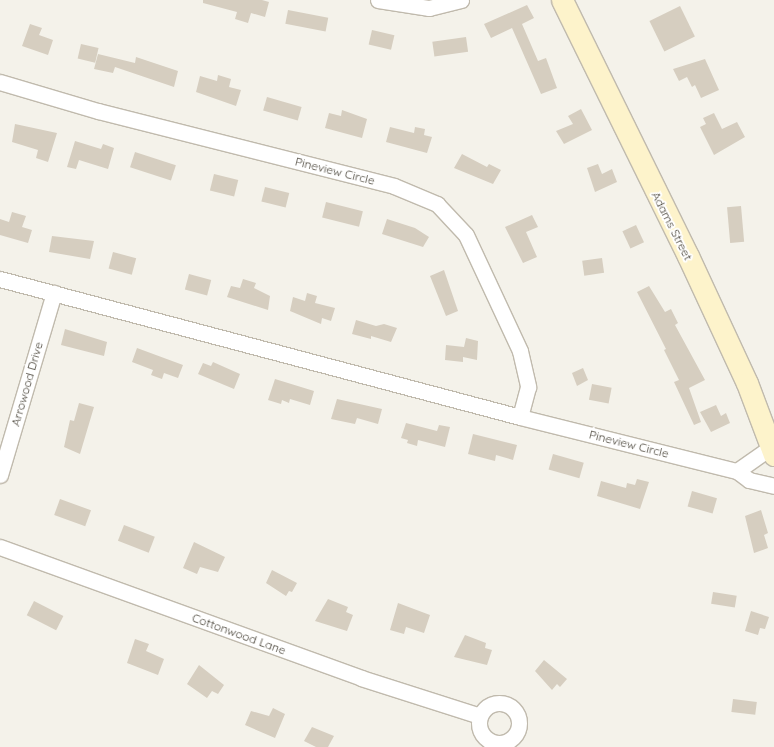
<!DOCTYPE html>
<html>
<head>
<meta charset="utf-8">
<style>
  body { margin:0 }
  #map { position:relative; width:774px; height:747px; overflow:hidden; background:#f4f2ea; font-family:Quicksand,sans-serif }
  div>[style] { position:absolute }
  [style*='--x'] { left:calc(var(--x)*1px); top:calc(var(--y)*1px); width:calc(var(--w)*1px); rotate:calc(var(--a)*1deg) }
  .building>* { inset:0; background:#d6cec0; transform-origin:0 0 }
  .roads { filter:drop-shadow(1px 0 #c0baad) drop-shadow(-1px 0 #c0baad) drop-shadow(0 1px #c0baad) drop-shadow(0 -1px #c0baad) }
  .street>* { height:15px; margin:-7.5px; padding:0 7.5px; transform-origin:7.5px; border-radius:7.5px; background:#fff }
  .street>.ring { margin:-7.5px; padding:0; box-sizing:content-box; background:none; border:15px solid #fff; border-radius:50% }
  .secondary>* { height:21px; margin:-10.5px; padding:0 10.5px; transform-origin:10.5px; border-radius:10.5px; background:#fdf3cb }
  span { translate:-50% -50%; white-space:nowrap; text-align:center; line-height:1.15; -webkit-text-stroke:4px #fff; paint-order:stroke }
  .street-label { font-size:12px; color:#484338 }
</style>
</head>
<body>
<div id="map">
  <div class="building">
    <i style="clip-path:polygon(203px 0,262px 0,269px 2px,265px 17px,251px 13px,248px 23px,235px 19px,237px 12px,203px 3px)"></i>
    <i style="clip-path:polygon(527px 5px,534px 18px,522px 24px,538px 61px,546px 58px,557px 88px,541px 94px,512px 28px,491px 38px,484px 24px)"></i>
    <i style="left:680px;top:6px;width:34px;height:34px;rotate:64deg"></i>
    <i style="left:288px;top:10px;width:41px;height:14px;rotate:11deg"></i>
    <i style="clip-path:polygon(30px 24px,42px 28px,39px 35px,53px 40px,48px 55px,22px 46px)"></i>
    <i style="left:372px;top:30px;width:23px;height:15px;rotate:13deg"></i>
    <i style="left:466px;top:37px;width:15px;height:34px;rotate:82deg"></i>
    <i style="left:81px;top:44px;width:18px;height:15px;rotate:13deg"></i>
    <i style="clip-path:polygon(98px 54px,135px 63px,136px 57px,178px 71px,174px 87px,115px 67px,113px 73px,94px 69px)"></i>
    <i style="clip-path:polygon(705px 59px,719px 90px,701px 98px,695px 85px,692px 87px,687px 77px,679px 81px,673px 69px)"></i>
    <i style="clip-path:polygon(218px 75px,231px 79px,229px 87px,241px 90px,236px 106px,196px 92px,200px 76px,217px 81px)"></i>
    <i style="left:267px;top:97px;width:36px;height:14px;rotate:16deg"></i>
    <i style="clip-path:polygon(581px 109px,592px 130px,564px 144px,556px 131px,573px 124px,568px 116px)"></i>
    <i style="clip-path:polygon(342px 110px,367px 119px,362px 138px,325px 128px,329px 113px,341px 116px)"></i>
    <i style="clip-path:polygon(714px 113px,722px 129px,737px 122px,745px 137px,714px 155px,700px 127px,706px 124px,703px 118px)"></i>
    <i style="clip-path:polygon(15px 124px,57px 133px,48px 162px,36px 158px,38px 150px,12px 142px)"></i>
    <i style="clip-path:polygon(390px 127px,414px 133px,415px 127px,425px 129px,424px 135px,432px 137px,427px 153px,386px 142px)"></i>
    <i style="clip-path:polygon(75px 141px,101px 149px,103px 144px,114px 148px,108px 169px,79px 160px,76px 169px,67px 167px)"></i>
    <i style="left:135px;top:152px;width:43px;height:16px;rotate:18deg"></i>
    <i style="clip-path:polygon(462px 154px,487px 167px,489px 164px,501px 170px,493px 184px,454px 168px)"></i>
    <i style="clip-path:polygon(598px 164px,602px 174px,612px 169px,617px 182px,595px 192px,587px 168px)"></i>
    <i style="left:214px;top:174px;width:25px;height:17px;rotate:14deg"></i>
    <i style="left:265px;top:187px;width:25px;height:15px;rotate:14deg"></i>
    <i style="left:326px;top:202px;width:38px;height:16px;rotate:14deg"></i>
    <i style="left:741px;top:206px;width:36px;height:14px;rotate:85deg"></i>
    <i style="clip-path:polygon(12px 212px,26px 216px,22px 227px,32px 230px,28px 243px,0 235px,0 219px,9px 222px)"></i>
    <i style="clip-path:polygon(532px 215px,538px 227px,526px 232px,537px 257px,523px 263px,505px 227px)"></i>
    <i style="clip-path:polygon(387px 219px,415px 228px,429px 237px,423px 247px,382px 234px)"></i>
    <i style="left:636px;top:225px;width:19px;height:15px;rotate:65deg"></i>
    <i style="clip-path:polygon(52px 236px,94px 241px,90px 259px,49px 252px)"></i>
    <i style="left:113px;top:252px;width:24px;height:17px;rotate:15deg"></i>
    <i style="left:602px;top:258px;width:15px;height:20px;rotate:82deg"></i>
    <i style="clip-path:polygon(444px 270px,458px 311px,446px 316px,430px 276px)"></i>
    <i style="left:189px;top:274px;width:23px;height:16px;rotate:15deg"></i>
    <i style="clip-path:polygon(243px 279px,256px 283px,254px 288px,270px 296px,268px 310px,227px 297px,231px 286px,240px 288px)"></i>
    <i style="clip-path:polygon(649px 286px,665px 312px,671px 309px,678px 323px,675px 325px,705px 380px,689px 388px,701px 422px,694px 425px,674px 382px,679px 380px,664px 350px,666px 349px,637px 292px)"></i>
    <i style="clip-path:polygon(307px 293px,317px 296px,315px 303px,335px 308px,331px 321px,322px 318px,321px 324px,290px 311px,293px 297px,305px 301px)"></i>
    <i style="clip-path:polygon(356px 320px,376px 326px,384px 324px,397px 328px,391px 342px,371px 336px,371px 339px,352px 334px)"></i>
    <i style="clip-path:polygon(65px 329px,107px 342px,104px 356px,61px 345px)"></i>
    <i style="clip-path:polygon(466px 338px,478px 341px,477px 360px,463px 357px,463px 362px,445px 360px,446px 345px,464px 347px)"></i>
    <i style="clip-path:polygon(137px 348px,183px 365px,178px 378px,164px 373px,162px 379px,151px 375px,153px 370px,132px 362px)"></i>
    <i style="clip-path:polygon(213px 362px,240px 374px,234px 389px,198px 374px,203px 363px,211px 366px)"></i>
    <i style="clip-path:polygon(583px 368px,588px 380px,577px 386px,572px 373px)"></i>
    <i style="clip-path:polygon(275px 379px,314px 391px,310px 405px,290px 399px,289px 403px,282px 400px,281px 404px,268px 400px)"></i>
    <i style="left:592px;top:384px;width:20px;height:16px;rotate:11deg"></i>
    <i style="clip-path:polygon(337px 399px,382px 409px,378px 424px,357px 418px,355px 424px,331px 419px)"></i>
    <i style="clip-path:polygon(79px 403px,94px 407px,80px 454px,64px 447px,70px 420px,74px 421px)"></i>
    <i style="clip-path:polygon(716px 405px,721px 416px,726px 413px,730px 423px,711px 432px,700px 412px)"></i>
    <i style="clip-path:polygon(406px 423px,437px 431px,439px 425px,450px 427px,445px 447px,418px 440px,417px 446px,407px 443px,408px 440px,401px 438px)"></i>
    <i style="clip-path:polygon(473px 434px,517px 445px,513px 460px,496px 455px,495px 461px,468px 454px)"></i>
    <i style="left:553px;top:454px;width:32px;height:16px;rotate:16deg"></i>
    <i style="clip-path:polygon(637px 479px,649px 482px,640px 509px,597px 496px,601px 481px,626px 488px,627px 483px,635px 485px)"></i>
    <i style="left:692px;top:491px;width:26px;height:16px;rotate:16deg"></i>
    <i style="left:60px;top:499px;width:33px;height:17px;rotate:20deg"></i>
    <i style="clip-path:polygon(761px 510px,768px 533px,764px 535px,768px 548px,754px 553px,745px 516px)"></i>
    <i style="left:124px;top:525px;width:33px;height:17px;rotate:21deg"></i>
    <i style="clip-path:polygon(194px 542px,225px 557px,218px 572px,200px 567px,197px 574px,183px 568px)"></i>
    <i style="clip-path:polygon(272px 570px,297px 583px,292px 592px,289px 591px,286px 596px,266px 583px)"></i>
    <i style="left:713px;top:592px;width:24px;height:12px;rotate:9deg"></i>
    <i style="clip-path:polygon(328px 599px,348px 607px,346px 612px,353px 615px,347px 631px,315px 621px)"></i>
    <i style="left:34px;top:601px;width:33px;height:16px;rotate:27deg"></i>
    <i style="clip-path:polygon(398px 603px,430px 615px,424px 633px,406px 627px,404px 634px,390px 630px)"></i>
    <i style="clip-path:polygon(751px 611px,769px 617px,765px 629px,760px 628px,758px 635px,745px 631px)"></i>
    <i style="clip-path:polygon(465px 635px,486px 643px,485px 648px,492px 650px,487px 665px,454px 657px)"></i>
    <i style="clip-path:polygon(135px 639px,149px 644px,146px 651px,164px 659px,158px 675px,127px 663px)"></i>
    <i style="clip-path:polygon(544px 660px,567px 679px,560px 687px,557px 684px,552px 690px,535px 671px)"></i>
    <i style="clip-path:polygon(199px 665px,224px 685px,218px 694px,212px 691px,207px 698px,187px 684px)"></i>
    <i style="left:733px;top:699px;width:24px;height:13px;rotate:7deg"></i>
    <i style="clip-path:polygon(273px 708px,285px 714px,275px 738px,245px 725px,251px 711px,269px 716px)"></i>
    <i style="clip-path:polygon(312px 727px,334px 736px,328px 747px,316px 747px,304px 741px)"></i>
  </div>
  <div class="roads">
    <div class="street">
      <i style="--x:378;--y:0;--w:52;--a:8.9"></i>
      <i style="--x:429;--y:8;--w:33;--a:-14"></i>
      <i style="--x:0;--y:82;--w:102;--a:16.5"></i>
      <i style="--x:98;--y:111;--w:305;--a:14.2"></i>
      <i style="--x:394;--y:186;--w:47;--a:22.7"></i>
      <i style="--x:437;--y:204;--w:42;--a:46.9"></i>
      <i style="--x:466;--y:235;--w:128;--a:65"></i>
      <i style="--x:520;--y:351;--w:37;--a:77"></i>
      <i style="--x:528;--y:387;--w:31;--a:105"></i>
      <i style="--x:0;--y:279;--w:538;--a:14.86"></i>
      <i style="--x:520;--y:417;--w:224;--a:14"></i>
      <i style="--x:737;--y:471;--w:15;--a:37"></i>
      <i style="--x:749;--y:480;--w:26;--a:13"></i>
      <i style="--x:737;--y:471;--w:42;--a:-35.2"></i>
      <i style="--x:0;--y:475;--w:190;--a:-73.5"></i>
      <i style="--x:0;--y:547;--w:384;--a:19.9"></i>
      <i style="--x:361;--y:678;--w:125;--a:17.7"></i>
      <i class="ring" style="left:479px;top:703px;width:25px;height:25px"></i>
    </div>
    <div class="secondary">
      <i style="--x:562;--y:0;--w:285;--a:63.8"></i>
      <i style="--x:688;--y:256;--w:140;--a:65.1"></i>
      <i style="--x:747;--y:383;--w:77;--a:69.4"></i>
    </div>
  </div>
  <div class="street-label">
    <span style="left:335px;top:171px;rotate:14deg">Pineview Circle</span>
    <span style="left:672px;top:226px;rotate:63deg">Adams Street</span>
    <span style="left:27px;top:384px;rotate:-74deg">Arrowood Drive</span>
    <span style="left:629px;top:444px;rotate:14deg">Pineview Circle</span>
    <span style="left:239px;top:634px;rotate:20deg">Cottonwood Lane</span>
  </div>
</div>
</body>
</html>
